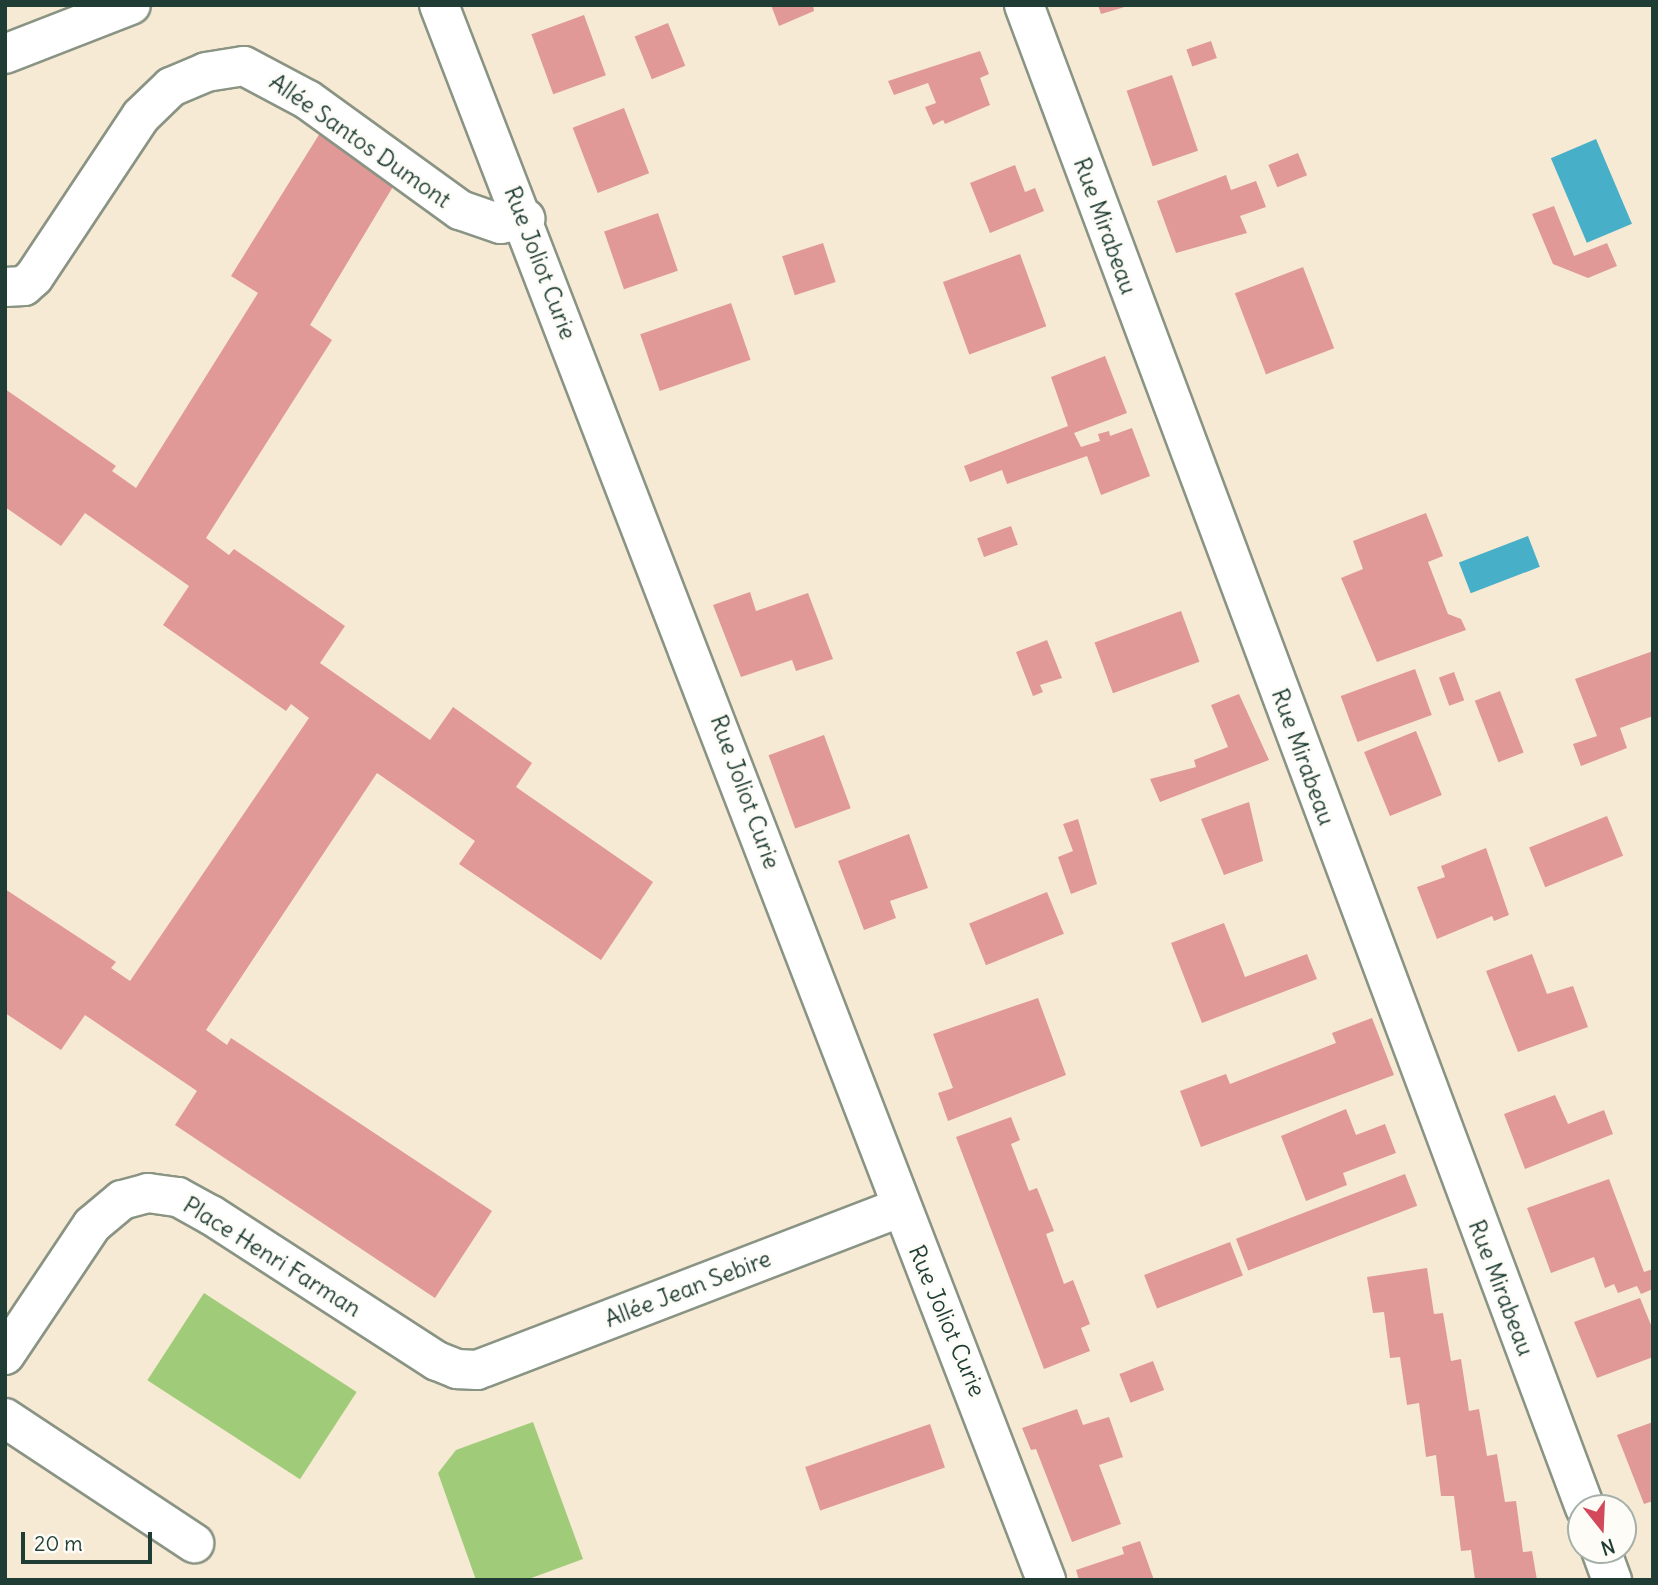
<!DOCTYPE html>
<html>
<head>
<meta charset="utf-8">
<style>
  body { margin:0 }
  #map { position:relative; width:1658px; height:1585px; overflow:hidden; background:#f6ead4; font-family:Delius,sans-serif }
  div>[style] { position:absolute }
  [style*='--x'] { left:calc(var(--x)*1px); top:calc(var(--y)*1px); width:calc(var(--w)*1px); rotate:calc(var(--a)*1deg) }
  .green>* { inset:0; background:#a0cb78; transform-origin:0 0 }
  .water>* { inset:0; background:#48afc8; transform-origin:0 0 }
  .building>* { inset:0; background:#e09997; transform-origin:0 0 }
  .roads { filter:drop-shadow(2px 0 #8a9484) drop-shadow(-2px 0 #8a9484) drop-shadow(0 2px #8a9484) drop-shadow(0 -2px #8a9484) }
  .street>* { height:38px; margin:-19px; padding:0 19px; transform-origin:19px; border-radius:19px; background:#fff }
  span { translate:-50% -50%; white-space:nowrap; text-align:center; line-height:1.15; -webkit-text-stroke:6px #fdfcf7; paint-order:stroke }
  .street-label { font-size:23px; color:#1f3d34 }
  .frame { position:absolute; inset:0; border:7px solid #1f3d34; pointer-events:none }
  .north { position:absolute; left:1567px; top:1494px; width:70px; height:70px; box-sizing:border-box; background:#fdfcf7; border:2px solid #a4b0a9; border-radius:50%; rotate:162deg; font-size:19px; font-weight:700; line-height:28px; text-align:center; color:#1f3d34 }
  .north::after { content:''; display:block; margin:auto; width:24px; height:32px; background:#d1495b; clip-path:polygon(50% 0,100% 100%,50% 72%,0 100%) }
  .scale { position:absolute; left:21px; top:1532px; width:131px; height:32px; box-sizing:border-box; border:4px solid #1f3d34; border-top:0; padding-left:9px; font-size:21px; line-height:24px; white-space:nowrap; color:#1f3d34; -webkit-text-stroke:5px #fdfcf7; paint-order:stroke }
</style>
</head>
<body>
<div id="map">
  <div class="green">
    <i style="left:204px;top:1293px;width:182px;height:104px;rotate:33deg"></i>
    <i style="clip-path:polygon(533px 1422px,583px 1559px,526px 1580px,476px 1580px,438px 1473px,456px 1450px)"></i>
  </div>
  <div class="water">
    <i style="left:1596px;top:139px;width:92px;height:49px;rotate:67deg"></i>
    <i style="left:1528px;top:536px;width:33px;height:74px;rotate:69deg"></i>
  </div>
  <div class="building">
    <i style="clip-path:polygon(771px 5px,813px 5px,814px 11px,779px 26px)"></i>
    <i style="clip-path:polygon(1098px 5px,1128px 5px,1128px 6px,1101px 14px)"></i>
    <i style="left:584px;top:15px;width:64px;height:56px;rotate:70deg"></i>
    <i style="left:668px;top:23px;width:46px;height:36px;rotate:68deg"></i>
    <i style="left:1211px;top:41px;width:18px;height:26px;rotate:71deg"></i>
    <i style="clip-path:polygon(980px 51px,989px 74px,980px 78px,990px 105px,945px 124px,943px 120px,933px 125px,925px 107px,936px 103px,928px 83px,894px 95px,888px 81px)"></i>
    <i style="left:1172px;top:75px;width:80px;height:48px;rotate:71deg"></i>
    <i style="left:624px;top:108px;width:70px;height:55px;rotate:69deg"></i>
    <i style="clip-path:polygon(320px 133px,397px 180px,310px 325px,332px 340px,206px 538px,229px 555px,234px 549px,345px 626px,320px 663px,430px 740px,453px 707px,532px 763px,516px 787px,653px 882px,601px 960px,459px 864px,475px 841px,377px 773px,206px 1030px,227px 1045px,231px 1038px,492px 1211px,435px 1298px,175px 1125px,197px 1091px,85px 1015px,61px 1050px,5px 1013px,5px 889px,116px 962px,111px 968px,130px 981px,309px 718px,291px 704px,286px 711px,163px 625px,189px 586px,85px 513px,61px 546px,5px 507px,5px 389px,116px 466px,112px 471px,136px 488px,258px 293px,231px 276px)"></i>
    <i style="left:1298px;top:153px;width:24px;height:32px;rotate:68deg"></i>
    <i style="clip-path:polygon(1015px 165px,1025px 192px,1035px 188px,1044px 211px,990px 233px,970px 183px)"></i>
    <i style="clip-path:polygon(1226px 175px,1231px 190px,1256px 181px,1266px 207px,1240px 216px,1247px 233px,1176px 253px,1157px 201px)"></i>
    <i style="clip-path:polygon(1554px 206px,1574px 256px,1607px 243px,1617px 266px,1588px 278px,1553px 264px,1532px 214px)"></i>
    <i style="left:658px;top:213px;width:61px;height:57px;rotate:71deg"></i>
    <i style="left:823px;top:243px;width:41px;height:43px;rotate:72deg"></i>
    <i style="left:1020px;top:254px;width:77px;height:82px;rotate:70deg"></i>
    <i style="left:1303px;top:267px;width:87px;height:73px;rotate:69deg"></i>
    <i style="left:731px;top:303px;width:60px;height:96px;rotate:71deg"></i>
    <i style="clip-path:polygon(1105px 356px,1127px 413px,1074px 433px,1081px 447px,1100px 441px,1098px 434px,1109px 431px,1110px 436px,1132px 428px,1150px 476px,1101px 495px,1087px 456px,1007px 484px,1002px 470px,970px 482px,964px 466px,1068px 426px,1051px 377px)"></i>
    <i style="clip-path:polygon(1426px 513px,1443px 556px,1428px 562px,1448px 614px,1461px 619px,1466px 630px,1377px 662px,1341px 578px,1363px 569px,1353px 541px)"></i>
    <i style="left:1011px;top:526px;width:20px;height:36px;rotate:70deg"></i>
    <i style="clip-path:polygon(750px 592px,756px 611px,808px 593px,833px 659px,796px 671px,792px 660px,741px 677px,713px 605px)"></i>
    <i style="left:1181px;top:611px;width:54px;height:92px;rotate:70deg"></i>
    <i style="clip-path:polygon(1047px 640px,1062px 678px,1040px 685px,1043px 692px,1033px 696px,1016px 652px)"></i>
    <i style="clip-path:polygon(1653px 651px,1653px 716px,1620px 728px,1627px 748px,1581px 766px,1573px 744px,1597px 736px,1575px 679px)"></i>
    <i style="left:1415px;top:669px;width:49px;height:79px;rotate:70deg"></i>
    <i style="left:1454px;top:672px;width:30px;height:16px;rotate:70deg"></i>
    <i style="left:1500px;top:691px;width:66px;height:27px;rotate:69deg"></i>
    <i style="clip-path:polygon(1239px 694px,1269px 760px,1160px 802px,1150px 779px,1196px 767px,1194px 760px,1228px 747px,1211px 705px)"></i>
    <i style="left:1416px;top:731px;width:69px;height:56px;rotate:68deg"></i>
    <i style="left:824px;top:735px;width:78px;height:59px;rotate:70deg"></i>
    <i style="clip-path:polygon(1249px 802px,1263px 861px,1224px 875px,1201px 819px)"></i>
    <i style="left:1607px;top:816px;width:43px;height:84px;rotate:68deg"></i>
    <i style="clip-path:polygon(1078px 819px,1097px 884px,1071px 894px,1058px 857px,1073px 851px,1063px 824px)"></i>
    <i style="clip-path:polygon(909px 834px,928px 888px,890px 901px,896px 918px,864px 930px,838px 861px)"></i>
    <i style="clip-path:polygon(1486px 848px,1509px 915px,1494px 921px,1492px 916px,1437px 939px,1417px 887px,1445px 877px,1441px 866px)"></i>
    <i style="left:1047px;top:892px;width:45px;height:84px;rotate:68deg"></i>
    <i style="clip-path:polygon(1224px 923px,1245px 977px,1307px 954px,1317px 979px,1202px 1023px,1171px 943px)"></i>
    <i style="clip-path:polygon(1532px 954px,1547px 994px,1573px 986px,1588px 1027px,1518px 1052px,1486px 971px)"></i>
    <i style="clip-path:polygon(1038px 998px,1066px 1075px,948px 1121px,938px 1093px,953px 1088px,933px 1034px)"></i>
    <i style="clip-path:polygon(1372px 1018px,1394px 1075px,1201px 1147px,1180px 1091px,1226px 1074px,1230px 1084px,1336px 1043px,1332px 1033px)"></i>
    <i style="clip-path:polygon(1555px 1095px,1568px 1124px,1604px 1110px,1613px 1134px,1525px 1169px,1504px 1114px)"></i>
    <i style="clip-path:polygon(1346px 1109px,1356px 1135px,1385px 1124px,1396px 1153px,1343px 1173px,1347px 1185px,1306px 1201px,1281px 1136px)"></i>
    <i style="clip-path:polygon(1011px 1117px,1020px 1140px,1011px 1144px,1029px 1191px,1037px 1188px,1054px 1231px,1046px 1234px,1064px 1284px,1073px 1280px,1090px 1324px,1081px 1328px,1090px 1351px,1044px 1369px,956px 1137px)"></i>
    <i style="left:1405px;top:1174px;width:34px;height:181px;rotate:69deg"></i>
    <i style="clip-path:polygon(1609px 1179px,1644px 1272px,1653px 1269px,1653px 1289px,1641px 1294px,1637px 1286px,1618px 1293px,1614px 1284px,1605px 1288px,1594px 1257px,1551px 1273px,1527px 1208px)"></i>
    <i style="left:1230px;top:1242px;width:36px;height:92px;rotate:69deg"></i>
    <i style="clip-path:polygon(1427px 1268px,1434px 1314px,1443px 1313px,1451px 1361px,1461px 1359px,1469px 1411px,1479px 1409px,1487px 1456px,1497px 1454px,1505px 1502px,1516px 1501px,1523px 1552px,1532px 1551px,1537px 1580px,1475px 1580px,1471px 1550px,1461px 1551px,1454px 1496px,1441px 1496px,1436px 1455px,1426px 1457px,1419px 1403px,1407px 1405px,1400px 1357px,1390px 1358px,1384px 1312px,1373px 1313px,1367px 1277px)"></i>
    <i style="clip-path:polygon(1640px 1298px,1653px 1330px,1653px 1357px,1597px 1378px,1574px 1322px)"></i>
    <i style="left:1153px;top:1361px;width:31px;height:36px;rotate:69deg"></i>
    <i style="clip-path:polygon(1077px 1409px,1083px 1425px,1109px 1417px,1123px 1457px,1099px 1465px,1121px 1524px,1072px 1542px,1036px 1449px,1031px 1450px,1022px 1428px)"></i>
    <i style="clip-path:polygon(1653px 1422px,1653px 1501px,1644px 1504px,1617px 1435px)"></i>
    <i style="left:930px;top:1424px;width:46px;height:132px;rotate:71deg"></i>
    <i style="clip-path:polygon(1140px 1541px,1154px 1580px,1079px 1580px,1076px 1570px,1124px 1554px,1122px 1547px)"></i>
  </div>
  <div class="roads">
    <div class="street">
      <i style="--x:439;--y:5;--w:1688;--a:68.92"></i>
      <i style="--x:1024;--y:5;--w:1604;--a:69.53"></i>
      <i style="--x:5;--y:54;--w:135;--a:-21.3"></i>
      <i style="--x:5;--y:287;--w:19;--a:-3"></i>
      <i style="--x:24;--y:286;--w:13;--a:-42"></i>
      <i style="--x:34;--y:277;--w:193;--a:-56.4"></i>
      <i style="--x:141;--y:116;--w:42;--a:-44"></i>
      <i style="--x:171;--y:87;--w:38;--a:-23"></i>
      <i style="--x:206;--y:72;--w:38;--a:-9"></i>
      <i style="--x:244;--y:66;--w:72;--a:28"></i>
      <i style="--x:308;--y:100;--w:188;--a:35.9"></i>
      <i style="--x:460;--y:210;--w:43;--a:18.9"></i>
      <i style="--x:501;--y:224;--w:25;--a:-12"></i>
      <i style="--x:5;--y:1355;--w:156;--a:-56.2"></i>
      <i style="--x:92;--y:1225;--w:39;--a:-40"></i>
      <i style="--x:122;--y:1200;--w:27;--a:-15"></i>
      <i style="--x:148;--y:1193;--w:30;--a:8"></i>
      <i style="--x:178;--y:1197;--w:38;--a:29"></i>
      <i style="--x:211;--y:1215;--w:269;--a:32.9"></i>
      <i style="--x:437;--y:1361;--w:22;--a:22"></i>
      <i style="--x:457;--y:1369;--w:20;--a:3"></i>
      <i style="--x:477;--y:1370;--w:452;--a:-21"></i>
      <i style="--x:5;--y:1418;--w:227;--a:33.5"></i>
      <i style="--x:1601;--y:1550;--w:32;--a:70"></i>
    </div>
  </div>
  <div class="street-label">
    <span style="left:360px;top:141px;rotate:35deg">Allée Santos Dumont</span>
    <span style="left:1105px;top:226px;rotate:70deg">Rue Mirabeau</span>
    <span style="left:540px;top:263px;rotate:69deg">Rue Joliot Curie</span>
    <span style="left:1303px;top:757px;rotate:70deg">Rue Mirabeau</span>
    <span style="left:745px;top:792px;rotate:70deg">Rue Joliot Curie</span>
    <span style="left:272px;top:1257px;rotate:32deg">Place Henri Farman</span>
    <span style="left:1501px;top:1288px;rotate:69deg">Rue Mirabeau</span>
    <span style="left:688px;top:1289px;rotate:-21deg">Allée Jean Sebire</span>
    <span style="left:947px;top:1321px;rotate:67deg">Rue Joliot Curie</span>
  </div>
  <div class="frame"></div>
  <div class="north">N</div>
  <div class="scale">20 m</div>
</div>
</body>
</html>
